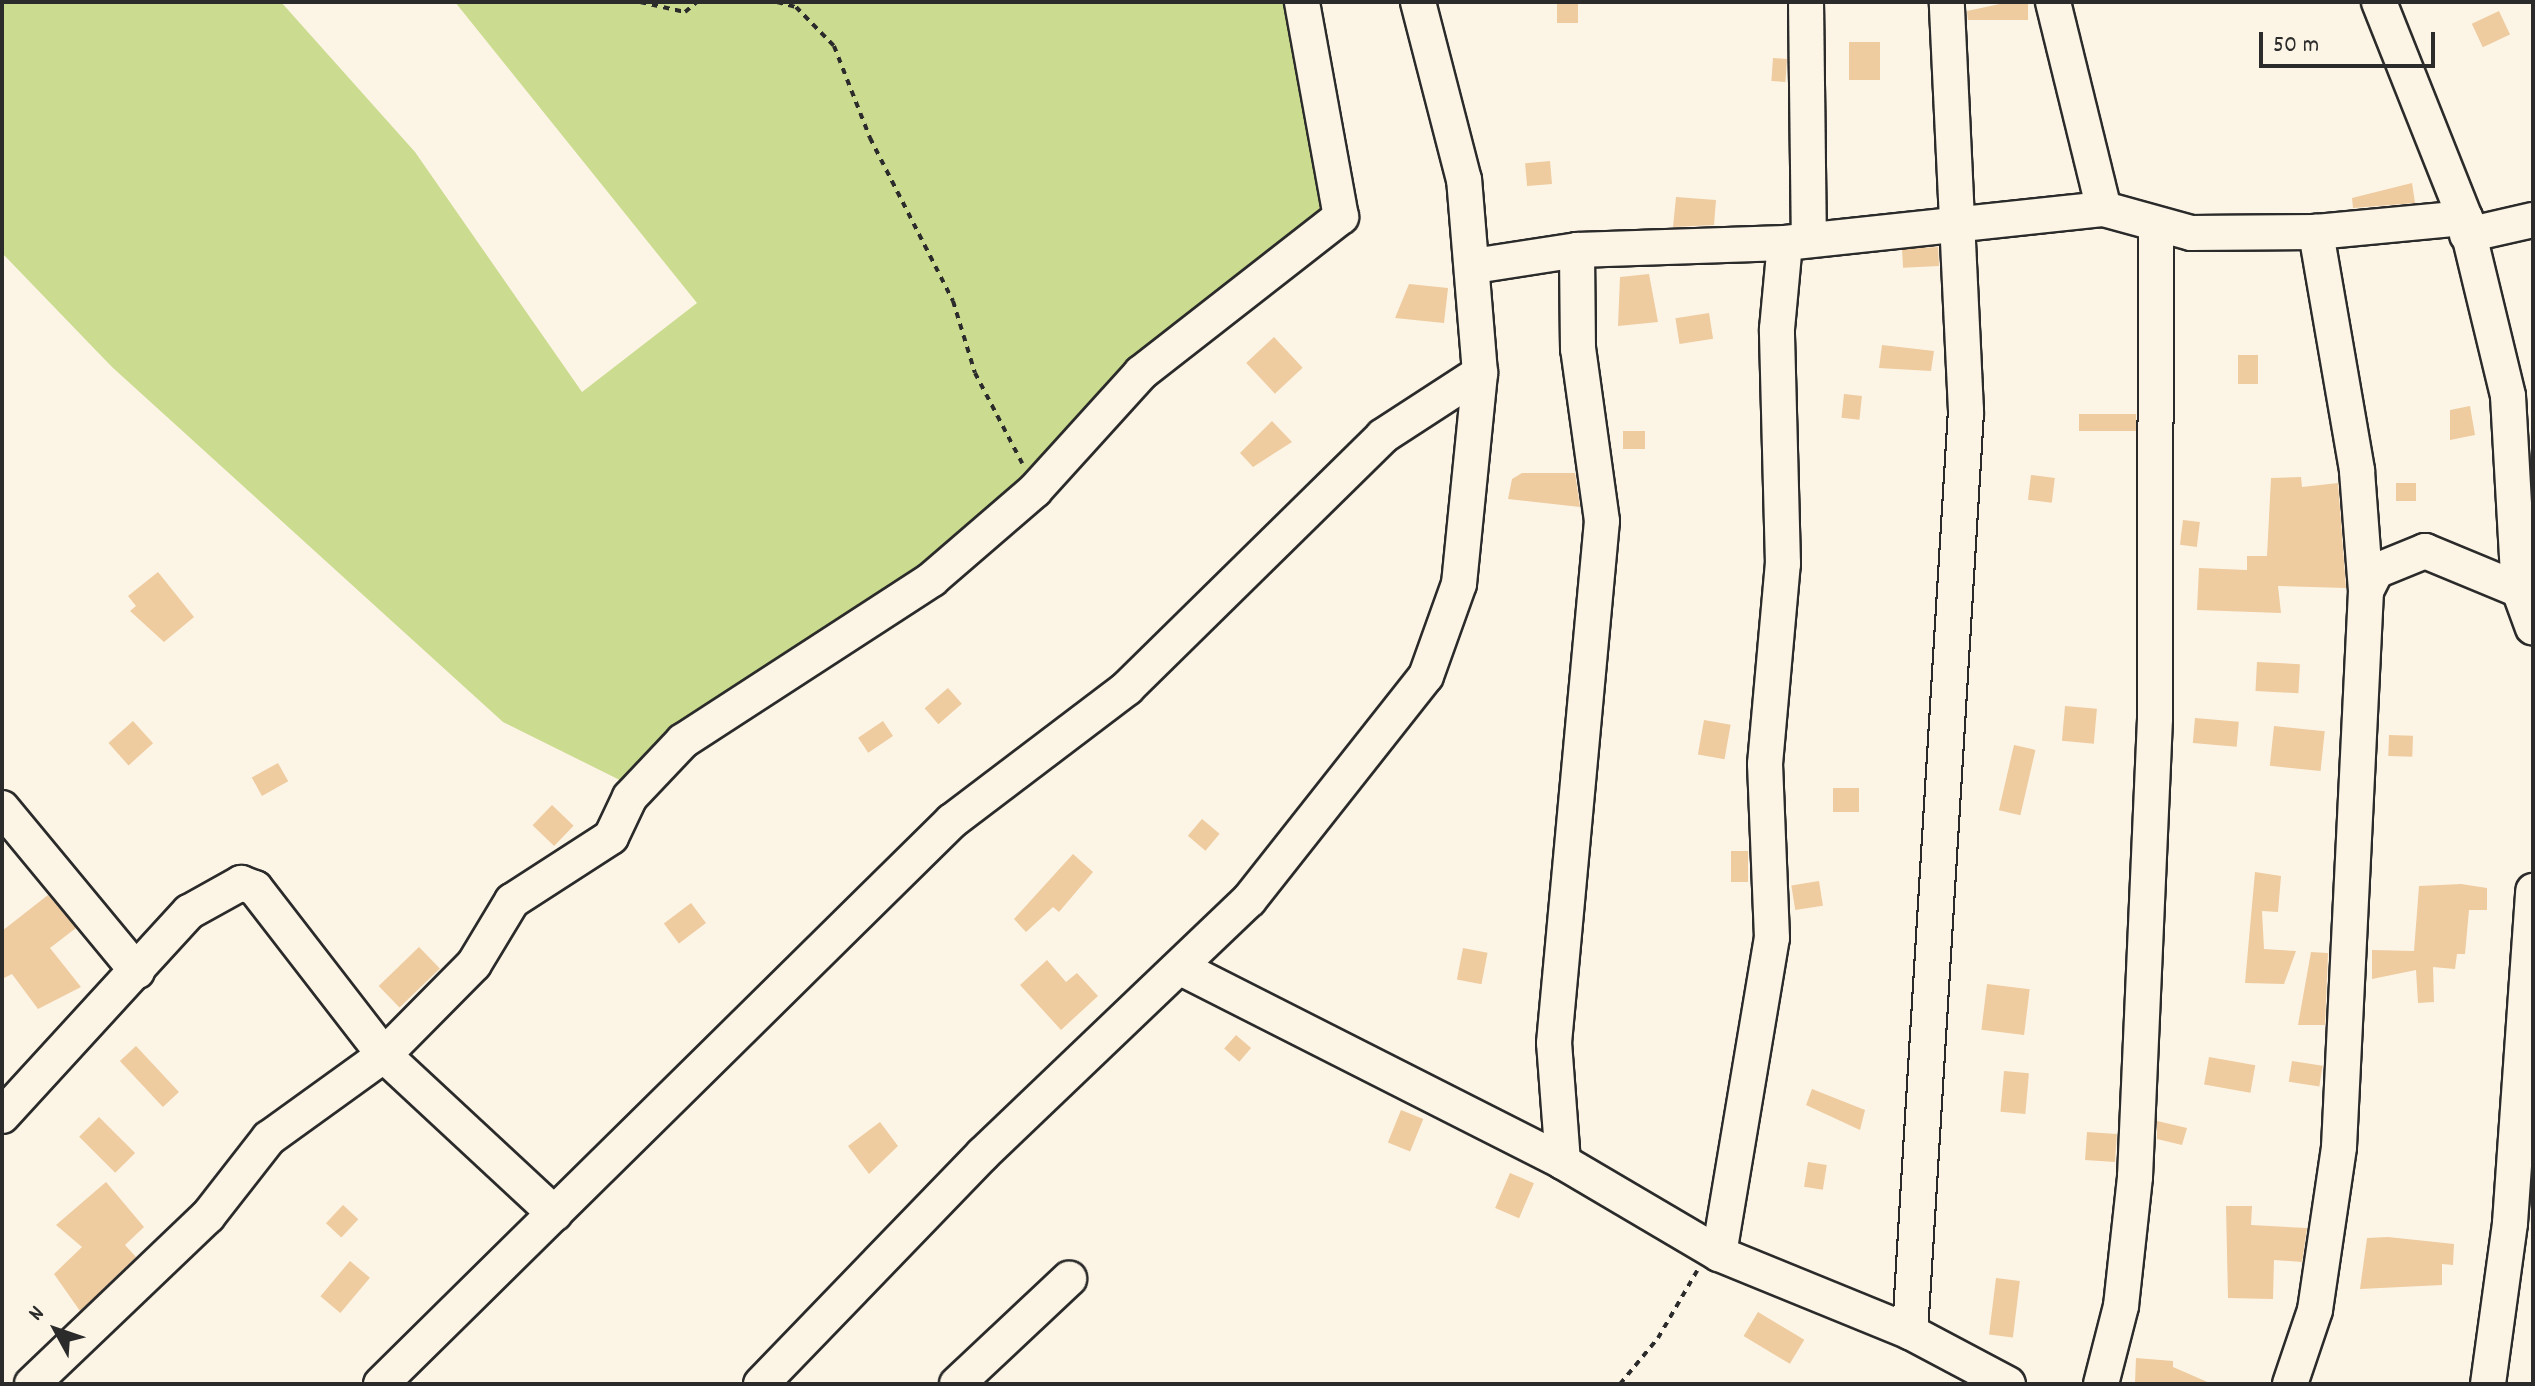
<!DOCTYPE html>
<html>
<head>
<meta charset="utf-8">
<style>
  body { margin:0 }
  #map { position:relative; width:2535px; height:1386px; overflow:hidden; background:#fcf5e5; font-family:Dekko,sans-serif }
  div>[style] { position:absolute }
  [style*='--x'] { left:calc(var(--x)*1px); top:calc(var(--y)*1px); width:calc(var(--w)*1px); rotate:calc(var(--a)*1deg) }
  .green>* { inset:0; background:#cbdb8f }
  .building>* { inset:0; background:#efcba0; transform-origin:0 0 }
  .path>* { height:4px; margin-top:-2px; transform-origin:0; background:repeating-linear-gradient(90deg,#2b2b2b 0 6px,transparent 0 12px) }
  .roads { filter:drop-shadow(2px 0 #2b2b2b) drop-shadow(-2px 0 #2b2b2b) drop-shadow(0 2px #2b2b2b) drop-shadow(0 -2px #2b2b2b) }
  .minor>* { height:34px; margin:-17px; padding:0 17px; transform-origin:17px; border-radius:17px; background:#fcf5e5 }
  span { translate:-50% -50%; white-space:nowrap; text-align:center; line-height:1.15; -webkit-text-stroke:8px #fcf5e5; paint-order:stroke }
  .frame { position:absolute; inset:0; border:4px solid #2b2b2b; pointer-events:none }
  .north { position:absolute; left:16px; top:1290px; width:80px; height:80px; -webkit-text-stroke:6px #fcf5e5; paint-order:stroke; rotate:310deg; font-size:22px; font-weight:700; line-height:32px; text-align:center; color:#2b2b2b }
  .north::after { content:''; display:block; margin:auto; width:28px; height:36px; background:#2b2b2b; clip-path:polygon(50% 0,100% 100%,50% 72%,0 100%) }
  .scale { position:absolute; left:2259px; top:32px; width:176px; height:36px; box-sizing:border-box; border:4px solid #2b2b2b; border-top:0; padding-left:10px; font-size:24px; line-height:28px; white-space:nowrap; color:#2b2b2b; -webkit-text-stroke:6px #fcf5e5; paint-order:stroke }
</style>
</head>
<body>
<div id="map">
  <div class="green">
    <i style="clip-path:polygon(2px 2px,281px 2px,415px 152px,582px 392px,697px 303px,455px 2px,1301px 2px,1340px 215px,906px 607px,672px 757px,648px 794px,503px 722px,112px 367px,2px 253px)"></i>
  </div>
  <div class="building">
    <i style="left:1557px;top:2px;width:21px;height:21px"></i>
    <i style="clip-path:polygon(2009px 2px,2028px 2px,2028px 20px,1968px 20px,1967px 11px)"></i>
    <i style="left:2499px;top:11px;width:26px;height:30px;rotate:65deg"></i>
    <i style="left:1880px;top:42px;width:38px;height:31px;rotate:90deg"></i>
    <i style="left:1773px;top:58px;width:14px;height:23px;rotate:4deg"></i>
    <i style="left:1550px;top:161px;width:23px;height:25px;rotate:85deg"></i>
    <i style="clip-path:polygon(2412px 183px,2415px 203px,2353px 208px,2352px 198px)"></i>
    <i style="clip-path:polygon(1676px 197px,1716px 200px,1714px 225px,1673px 227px)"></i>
    <i style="left:1938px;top:247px;width:19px;height:36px;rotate:87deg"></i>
    <i style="clip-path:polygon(1649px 274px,1658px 322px,1618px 326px,1620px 277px)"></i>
    <i style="clip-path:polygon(1409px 284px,1448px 288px,1444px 323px,1395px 318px)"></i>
    <i style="left:1709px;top:313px;width:26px;height:34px;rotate:81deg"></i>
    <i style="left:1274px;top:337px;width:42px;height:38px;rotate:47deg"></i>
    <i style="clip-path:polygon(1882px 345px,1934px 351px,1931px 371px,1879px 368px)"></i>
    <i style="left:2238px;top:355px;width:20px;height:29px"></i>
    <i style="left:1844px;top:394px;width:18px;height:24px;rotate:6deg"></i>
    <i style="clip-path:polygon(2470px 406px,2475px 435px,2450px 440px,2450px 410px)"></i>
    <i style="left:2079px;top:414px;width:57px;height:17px"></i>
    <i style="clip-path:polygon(1272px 421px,1292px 442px,1253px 467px,1240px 453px)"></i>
    <i style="left:1623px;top:431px;width:22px;height:18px"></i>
    <i style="clip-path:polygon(1522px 473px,1575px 473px,1580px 507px,1508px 499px,1512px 479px)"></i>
    <i style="left:2031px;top:475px;width:24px;height:25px;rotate:7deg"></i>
    <i style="clip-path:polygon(2301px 477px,2302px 487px,2338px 483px,2346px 588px,2278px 586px,2281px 613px,2197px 610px,2199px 568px,2247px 570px,2247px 556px,2267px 556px,2271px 478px)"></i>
    <i style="left:2396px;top:483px;width:20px;height:18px"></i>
    <i style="left:2183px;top:520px;width:17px;height:25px;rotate:7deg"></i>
    <i style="clip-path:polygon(158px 572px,194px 617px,164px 642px,130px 611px,136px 606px,128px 596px)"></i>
    <i style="left:2257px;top:662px;width:43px;height:29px;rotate:3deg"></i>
    <i style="left:948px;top:688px;width:21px;height:31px;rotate:49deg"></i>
    <i style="left:2065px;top:706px;width:32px;height:35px;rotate:5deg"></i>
    <i style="left:2195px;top:718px;width:44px;height:25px;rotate:5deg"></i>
    <i style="left:1704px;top:720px;width:27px;height:35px;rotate:10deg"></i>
    <i style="left:133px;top:721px;width:30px;height:33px;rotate:48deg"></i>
    <i style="left:883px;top:721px;width:18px;height:30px;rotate:56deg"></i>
    <i style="left:2274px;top:726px;width:51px;height:40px;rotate:6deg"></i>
    <i style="left:2389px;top:735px;width:24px;height:21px;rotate:2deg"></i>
    <i style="left:2014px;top:745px;width:22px;height:67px;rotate:13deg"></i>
    <i style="left:278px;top:763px;width:21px;height:30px;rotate:61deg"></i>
    <i style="left:1833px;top:788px;width:26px;height:24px"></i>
    <i style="left:552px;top:805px;width:30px;height:28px;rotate:44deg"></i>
    <i style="left:1202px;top:819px;width:23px;height:22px;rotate:40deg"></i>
    <i style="left:1731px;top:851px;width:17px;height:31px"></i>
    <i style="clip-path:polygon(1073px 854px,1093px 872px,1059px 912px,1053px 907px,1026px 932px,1014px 919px)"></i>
    <i style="clip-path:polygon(2255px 872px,2281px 876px,2278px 912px,2262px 911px,2264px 949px,2296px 951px,2284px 984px,2245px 983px)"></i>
    <i style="left:1819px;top:881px;width:25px;height:28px;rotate:81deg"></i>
    <i style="clip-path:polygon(2461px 884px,2487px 888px,2487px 910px,2469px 910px,2465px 954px,2457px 954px,2455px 969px,2433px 967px,2434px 1002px,2418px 1003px,2416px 970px,2372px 979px,2372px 950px,2414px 951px,2419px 886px)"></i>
    <i style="clip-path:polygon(48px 895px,76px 928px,50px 948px,81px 987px,38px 1009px,12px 974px,2px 979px,2px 931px)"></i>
    <i style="left:691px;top:903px;width:25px;height:34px;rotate:53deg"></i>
    <i style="left:419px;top:947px;width:30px;height:56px;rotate:46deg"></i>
    <i style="left:1463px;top:948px;width:25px;height:32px;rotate:11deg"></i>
    <i style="clip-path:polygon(2311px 952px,2328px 953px,2325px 1025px,2298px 1025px)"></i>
    <i style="clip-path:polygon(1047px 960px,1066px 982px,1077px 973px,1098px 996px,1061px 1030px,1020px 985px)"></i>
    <i style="left:1987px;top:984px;width:43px;height:46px;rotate:7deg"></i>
    <i style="left:1236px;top:1035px;width:20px;height:18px;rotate:41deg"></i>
    <i style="left:136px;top:1046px;width:63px;height:22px;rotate:47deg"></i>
    <i style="left:2209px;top:1057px;width:47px;height:28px;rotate:10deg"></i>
    <i style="left:2292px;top:1061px;width:31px;height:21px;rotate:9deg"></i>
    <i style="left:2004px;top:1071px;width:25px;height:41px;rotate:5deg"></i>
    <i style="clip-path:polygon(1812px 1089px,1865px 1110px,1860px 1130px,1806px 1105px)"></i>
    <i style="left:1401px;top:1110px;width:24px;height:35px;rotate:22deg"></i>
    <i style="left:99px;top:1117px;width:51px;height:28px;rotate:45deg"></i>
    <i style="clip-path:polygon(2157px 1121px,2187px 1128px,2182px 1145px,2157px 1139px)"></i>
    <i style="clip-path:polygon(880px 1122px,898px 1146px,869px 1174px,848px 1146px)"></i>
    <i style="left:2087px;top:1132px;width:30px;height:28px;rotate:4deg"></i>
    <i style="left:1808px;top:1162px;width:19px;height:25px;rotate:9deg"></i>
    <i style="left:1510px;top:1173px;width:26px;height:38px;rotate:23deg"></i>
    <i style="clip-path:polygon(106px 1182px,144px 1227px,125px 1245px,136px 1257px,80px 1311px,54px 1274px,82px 1247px,56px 1225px)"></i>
    <i style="left:343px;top:1205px;width:21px;height:25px;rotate:43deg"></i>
    <i style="clip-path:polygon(2226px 1206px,2252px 1206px,2251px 1225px,2307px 1228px,2302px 1262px,2274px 1260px,2273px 1299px,2228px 1298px)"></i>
    <i style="clip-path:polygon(2388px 1237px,2454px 1244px,2453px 1265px,2442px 1264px,2442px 1285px,2360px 1289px,2367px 1238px)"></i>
    <i style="left:350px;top:1261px;width:26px;height:46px;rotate:40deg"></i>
    <i style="left:1996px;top:1278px;width:24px;height:57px;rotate:7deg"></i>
    <i style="left:1758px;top:1312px;width:54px;height:28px;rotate:31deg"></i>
    <i style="clip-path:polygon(2136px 1358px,2173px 1361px,2173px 1367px,2212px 1384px,2135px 1383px)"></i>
  </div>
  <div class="path">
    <i style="--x:640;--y:2;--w:46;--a:12.5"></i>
    <i style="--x:685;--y:12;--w:16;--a:-40"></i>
    <i style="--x:777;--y:2;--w:20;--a:15"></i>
    <i style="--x:796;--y:7;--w:54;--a:45.7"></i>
    <i style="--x:834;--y:46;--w:99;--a:68.6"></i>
    <i style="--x:870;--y:138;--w:183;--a:63"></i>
    <i style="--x:953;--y:301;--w:75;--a:73"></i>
    <i style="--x:975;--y:373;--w:102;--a:62.4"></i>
    <i style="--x:1620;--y:1384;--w:60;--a:-50.4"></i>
    <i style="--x:1658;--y:1338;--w:78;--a:-59.8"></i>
  </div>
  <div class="roads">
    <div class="minor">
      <i style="--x:1806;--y:2;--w:238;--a:89.3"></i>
      <i style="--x:2053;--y:2;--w:213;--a:76.2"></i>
      <i style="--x:2379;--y:2;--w:232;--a:68.3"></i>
      <i style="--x:2465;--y:218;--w:183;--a:76.4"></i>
      <i style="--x:2508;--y:396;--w:194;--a:86.8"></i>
      <i style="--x:2519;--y:590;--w:40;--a:69.8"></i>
      <i style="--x:2467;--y:235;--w:68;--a:-12.8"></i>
      <i style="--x:1474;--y:266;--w:104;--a:-8.8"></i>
      <i style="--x:2366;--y:591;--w:22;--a:-63"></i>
      <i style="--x:2376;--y:571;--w:53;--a:-22.2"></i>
      <i style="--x:2425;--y:551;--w:102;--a:22.5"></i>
      <i style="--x:2;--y:808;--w:212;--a:50.4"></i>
      <i style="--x:1183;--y:969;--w:426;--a:26.9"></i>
      <i style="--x:1563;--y:1162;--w:181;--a:30.5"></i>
      <i style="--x:1719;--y:1254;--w:206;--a:22.2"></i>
      <i style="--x:1910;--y:1332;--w:111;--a:28"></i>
      <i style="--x:2;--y:1116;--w:277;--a:-47.5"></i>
      <i style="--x:189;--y:912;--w:60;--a:-29.1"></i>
      <i style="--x:241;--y:883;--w:15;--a:20"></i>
      <i style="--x:255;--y:888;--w:211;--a:52.3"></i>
      <i style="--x:384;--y:1055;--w:233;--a:42.9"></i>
      <i style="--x:1563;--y:1162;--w:119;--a:-94.3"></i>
      <i style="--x:1554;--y:1043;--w:524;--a:-84.75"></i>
      <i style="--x:1602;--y:521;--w:174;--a:-97.9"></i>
      <i style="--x:1578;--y:349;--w:99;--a:-90.6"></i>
      <i style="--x:1577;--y:250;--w:208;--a:-1.9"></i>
      <i style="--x:1785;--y:243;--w:321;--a:-6.1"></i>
      <i style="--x:2104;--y:209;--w:90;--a:15.4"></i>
      <i style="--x:2191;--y:233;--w:125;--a:-0.5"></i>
      <i style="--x:2316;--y:232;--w:150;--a:-5.4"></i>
      <i style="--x:1719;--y:1254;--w:320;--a:-80.5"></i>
      <i style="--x:1772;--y:938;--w:174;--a:-92.3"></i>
      <i style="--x:1765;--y:764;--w:201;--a:-84.9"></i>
      <i style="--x:1783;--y:564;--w:235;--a:-91.5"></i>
      <i style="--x:1777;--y:329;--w:86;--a:-84.7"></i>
      <i style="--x:1910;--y:1332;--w:923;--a:-86.52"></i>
      <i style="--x:1966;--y:411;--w:409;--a:-92.7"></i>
      <i style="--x:32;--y:1384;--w:243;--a:-43.7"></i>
      <i style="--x:208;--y:1216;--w:99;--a:-52"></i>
      <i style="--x:269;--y:1138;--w:142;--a:-35.8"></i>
      <i style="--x:384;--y:1055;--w:128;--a:-45.3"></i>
      <i style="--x:474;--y:964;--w:74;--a:-58.9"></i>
      <i style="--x:512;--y:901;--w:118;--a:-32.9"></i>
      <i style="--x:611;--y:837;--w:44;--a:-64.6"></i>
      <i style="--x:630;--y:797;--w:77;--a:-46.6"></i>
      <i style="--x:683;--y:741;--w:297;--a:-33"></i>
      <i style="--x:932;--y:579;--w:136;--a:-40.8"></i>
      <i style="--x:1035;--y:490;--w:158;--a:-47.8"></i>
      <i style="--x:1141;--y:373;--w:254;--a:-38"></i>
      <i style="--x:1341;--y:217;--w:219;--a:-100.3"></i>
      <i style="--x:381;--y:1384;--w:802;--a:-44.6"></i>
      <i style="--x:952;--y:821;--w:220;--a:-37.2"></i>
      <i style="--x:1127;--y:688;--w:359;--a:-44.5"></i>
      <i style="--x:1383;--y:436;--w:116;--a:-33"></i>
      <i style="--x:761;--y:1384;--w:320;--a:-46"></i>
      <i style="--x:983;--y:1154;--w:368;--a:-43.7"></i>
      <i style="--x:1249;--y:900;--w:285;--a:-51.7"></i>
      <i style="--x:1426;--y:676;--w:98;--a:-70.3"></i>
      <i style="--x:1459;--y:584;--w:212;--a:-84.3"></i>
      <i style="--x:1480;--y:373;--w:194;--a:-94.7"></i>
      <i style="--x:1464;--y:180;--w:184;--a:-104.5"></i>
      <i style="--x:957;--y:1384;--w:154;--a:-43.2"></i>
      <i style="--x:2101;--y:1384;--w:81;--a:-75.6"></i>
      <i style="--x:2121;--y:1306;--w:130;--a:-83.8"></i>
      <i style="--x:2135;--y:1177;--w:459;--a:-87.5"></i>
      <i style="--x:2155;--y:718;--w:489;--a:-89.9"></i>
      <i style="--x:2290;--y:1384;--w:78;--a:-71.3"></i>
      <i style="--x:2315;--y:1310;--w:165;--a:-81.6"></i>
      <i style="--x:2339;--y:1147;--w:557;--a:-87.22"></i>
      <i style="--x:2366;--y:591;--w:121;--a:-94.3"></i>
      <i style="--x:2357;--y:470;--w:242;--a:-99.8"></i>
      <i style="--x:2488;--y:1384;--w:162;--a:-82.2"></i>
      <i style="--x:2510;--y:1223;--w:333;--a:-86"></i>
    </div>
  </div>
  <div class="frame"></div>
  <div class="north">N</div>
  <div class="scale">50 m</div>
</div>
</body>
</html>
